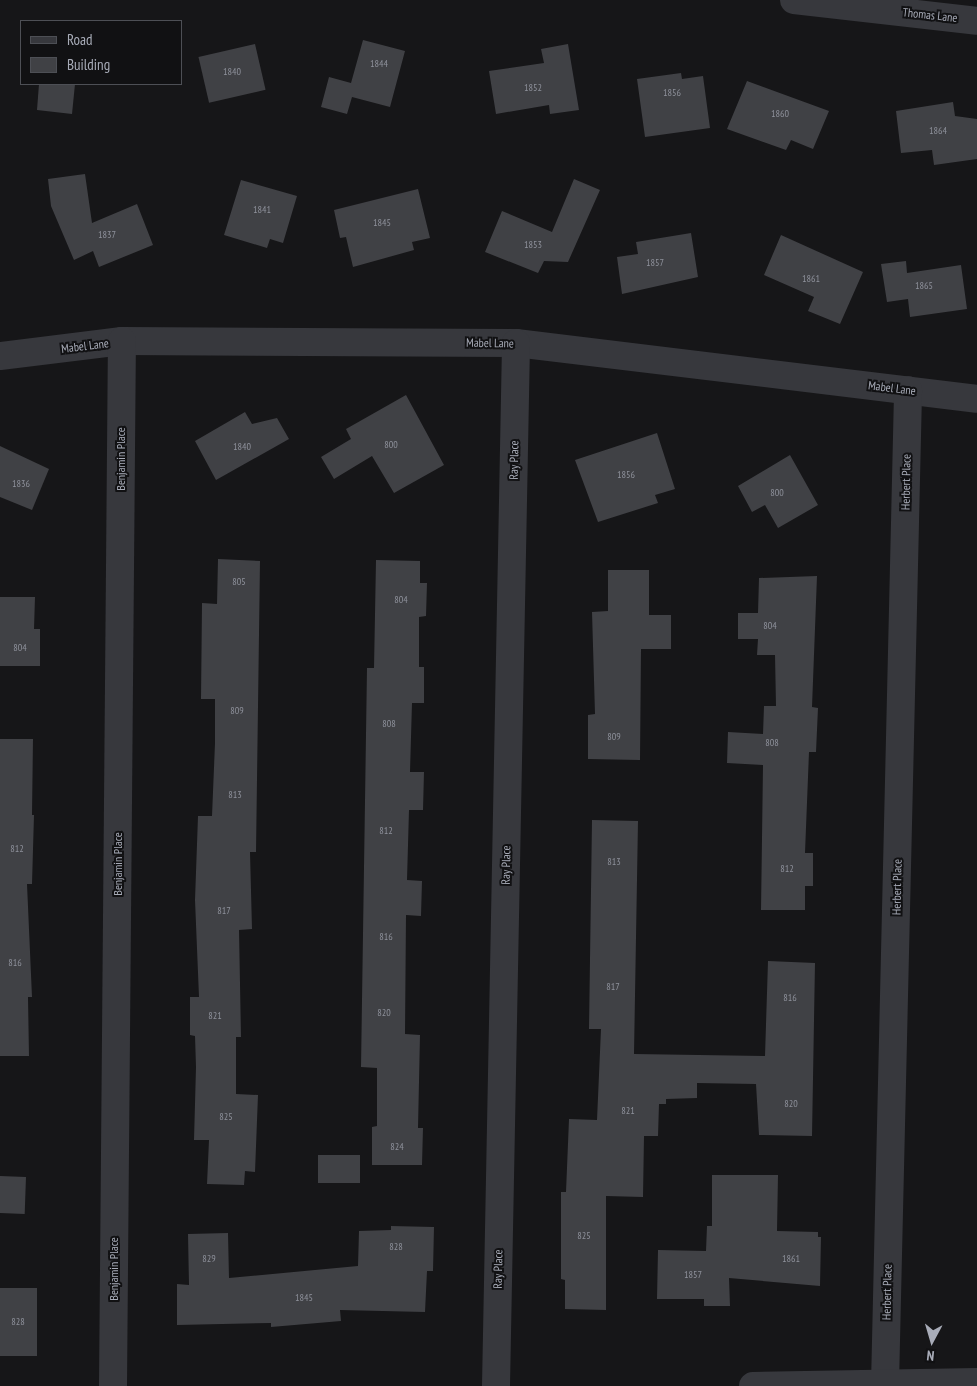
<!DOCTYPE html>
<html>
<head>
<meta charset="utf-8">
<style>
  body { margin:0 }
  #map { position:relative; width:977px; height:1386px; overflow:hidden; background:#161618; font-family:"PT Sans Narrow",sans-serif }
  div>[style] { position:absolute }
  [style*='--x'] { left:calc(var(--x)*1px); top:calc(var(--y)*1px); width:calc(var(--w)*1px); rotate:calc(var(--a)*1deg) }
  .building>* { inset:0; background:#404145; transform-origin:0 0 }
  .minor>* { height:28px; margin:-14px; padding:0 14px; transform-origin:14px; border-radius:14px; background:#37383d }
  .tertiary>* { height:28px; margin:-14px; padding:0 14px; transform-origin:14px; border-radius:14px; background:#37383d }
  span { translate:-50% -50%; white-space:nowrap; text-align:center; line-height:1.15; -webkit-text-stroke:4px #111113; paint-order:stroke }
  .number-label { font-size:10px; color:#8e919b }
  .number-label span { -webkit-text-stroke-width:0 }
  .street-label { font-size:12px; color:#a8acb8 }
  .legend { position:absolute; left:20px; top:20px; width:162px; height:65px; box-sizing:border-box; background:#111113; border:1px solid #4d4f55; margin:0; padding:6px 9px; list-style:none; font-size:15px; color:#a8acb8 }
  .legend li { display:flex; align-items:center; gap:10px; height:25px }
  .legend b { width:25px; border:1px solid #4d4f55 }
  .north { position:absolute; left:907px; top:1316px; width:50px; height:50px; -webkit-text-stroke:4px #111113; paint-order:stroke; rotate:186deg; font-size:14px; font-weight:700; line-height:20px; text-align:center; color:#a8acb8 }
  .north::after { content:''; display:block; margin:auto; width:18px; height:22px; background:#a8acb8; clip-path:polygon(50% 0,100% 100%,50% 72%,0 100%) }
</style>
</head>
<body>
<div id="map">
  <div class="building">
    <i style="clip-path:polygon(363px 40px,405px 51px,390px 107px,352px 97px,347px 114px,321px 107px,329px 77px,351px 83px)"></i>
    <i style="left:255px;top:44px;width:47px;height:58px;rotate:77deg"></i>
    <i style="clip-path:polygon(568px 44px,579px 110px,550px 114px,549px 105px,496px 114px,489px 71px,544px 63px,541px 49px)"></i>
    <i style="clip-path:polygon(681px 73px,682px 79px,703px 76px,710px 128px,645px 137px,637px 79px)"></i>
    <i style="clip-path:polygon(747px 81px,829px 111px,813px 149px,791px 140px,786px 150px,727px 129px)"></i>
    <i style="clip-path:polygon(39px 84px,75px 84px,72px 114px,37px 110px)"></i>
    <i style="clip-path:polygon(953px 102px,955px 116px,977px 119px,977px 159px,934px 165px,932px 150px,901px 153px,896px 111px)"></i>
    <i style="clip-path:polygon(85px 174px,92px 223px,137px 204px,153px 245px,99px 267px,93px 251px,74px 260px,51px 206px,48px 179px)"></i>
    <i style="clip-path:polygon(574px 179px,600px 190px,568px 262px,544px 261px,538px 273px,485px 252px,502px 211px,552px 232px)"></i>
    <i style="clip-path:polygon(241px 180px,297px 196px,283px 243px,270px 239px,267px 248px,224px 235px)"></i>
    <i style="clip-path:polygon(418px 189px,430px 238px,412px 242px,414px 250px,353px 267px,346px 237px,340px 238px,334px 210px)"></i>
    <i style="clip-path:polygon(691px 233px,698px 277px,622px 294px,617px 257px,638px 254px,636px 242px)"></i>
    <i style="clip-path:polygon(781px 235px,863px 272px,840px 324px,808px 311px,814px 297px,764px 275px)"></i>
    <i style="clip-path:polygon(906px 261px,907px 273px,961px 265px,967px 309px,910px 317px,908px 299px,887px 302px,881px 264px)"></i>
    <i style="clip-path:polygon(406px 395px,444px 465px,394px 493px,372px 456px,334px 479px,321px 457px,351px 439px,346px 429px)"></i>
    <i style="clip-path:polygon(245px 412px,252px 424px,277px 418px,289px 439px,216px 480px,195px 441px)"></i>
    <i style="clip-path:polygon(657px 433px,675px 489px,655px 495px,658px 503px,598px 522px,575px 460px)"></i>
    <i style="clip-path:polygon(0 446px,49px 469px,32px 510px,0 497px)"></i>
    <i style="clip-path:polygon(790px 455px,818px 505px,778px 528px,765px 505px,752px 512px,738px 486px)"></i>
    <i style="clip-path:polygon(218px 559px,260px 561px,256px 852px,250px 852px,252px 929px,239px 930px,241px 1037px,236px 1037px,236px 1094px,258px 1095px,255px 1172px,245px 1171px,244px 1185px,207px 1184px,209px 1140px,194px 1140px,196px 1067px,195px 1036px,190px 1035px,190px 997px,199px 997px,195px 900px,198px 816px,212px 816px,215px 743px,215px 699px,201px 699px,202px 603px,217px 604px)"></i>
    <i style="clip-path:polygon(376px 560px,420px 561px,420px 583px,427px 583px,426px 616px,419px 617px,419px 667px,424px 667px,424px 703px,412px 703px,410px 772px,424px 772px,423px 810px,409px 810px,407px 880px,422px 881px,421px 916px,406px 915px,405px 1034px,420px 1035px,418px 1128px,423px 1128px,422px 1165px,372px 1165px,372px 1127px,377px 1126px,377px 1068px,361px 1067px,367px 668px,374px 668px)"></i>
    <i style="clip-path:polygon(608px 570px,649px 570px,649px 615px,671px 615px,671px 649px,641px 649px,640px 760px,588px 759px,588px 715px,595px 714px,592px 612px,608px 611px)"></i>
    <i style="clip-path:polygon(817px 576px,812px 707px,818px 708px,816px 752px,809px 752px,805px 853px,813px 853px,813px 886px,805px 886px,805px 910px,761px 910px,763px 765px,727px 763px,728px 732px,763px 734px,764px 706px,776px 706px,775px 655px,757px 655px,758px 639px,738px 639px,738px 613px,758px 613px,759px 578px)"></i>
    <i style="clip-path:polygon(0 597px,35px 597px,34px 629px,40px 629px,40px 666px,0 666px)"></i>
    <i style="clip-path:polygon(0 739px,33px 739px,32px 815px,34px 815px,32px 884px,27px 884px,32px 997px,28px 997px,29px 1056px,0 1056px)"></i>
    <i style="clip-path:polygon(592px 820px,638px 821px,634px 1054px,765px 1056px,768px 961px,815px 963px,812px 1136px,759px 1135px,756px 1084px,697px 1083px,697px 1098px,666px 1099px,666px 1104px,659px 1104px,658px 1136px,644px 1136px,643px 1197px,606px 1196px,606px 1310px,565px 1309px,565px 1280px,561px 1279px,561px 1192px,566px 1192px,569px 1119px,597px 1120px,601px 1029px,589px 1029px)"></i>
    <i style="left:318px;top:1155px;width:42px;height:28px"></i>
    <i style="clip-path:polygon(712px 1175px,778px 1175px,777px 1231px,818px 1232px,818px 1237px,821px 1237px,820px 1286px,729px 1278px,730px 1306px,704px 1306px,704px 1299px,657px 1299px,658px 1250px,706px 1251px,707px 1226px,712px 1226px)"></i>
    <i style="left:0;top:1176px;width:26px;height:37px;rotate:2deg"></i>
    <i style="clip-path:polygon(391px 1226px,434px 1227px,433px 1271px,427px 1271px,425px 1312px,340px 1310px,341px 1321px,271px 1327px,271px 1323px,177px 1325px,177px 1284px,189px 1285px,188px 1234px,228px 1233px,229px 1278px,358px 1266px,359px 1231px,391px 1230px)"></i>
    <i style="left:0;top:1288px;width:37px;height:68px"></i>
  </div>
  <div class="minor">
    <i style="--x:794;--y:0;--w:184;--a:6.5"></i>
    <i style="--x:0;--y:356;--w:123;--a:-7"></i>
    <i style="--x:122;--y:341;--w:394;--a:0.3"></i>
    <i style="--x:516;--y:343;--w:464;--a:6.9"></i>
    <i style="--x:885;--y:1384;--w:994;--a:-88.67"></i>
    <i style="--x:113;--y:1386;--w:1045;--a:-89.51"></i>
    <i style="--x:496;--y:1386;--w:1043;--a:-88.9"></i>
  </div>
  <div class="tertiary">
    <i style="--x:753;--y:1386;--w:224;--a:-1"></i>
  </div>
  <div class="number-label">
    <span style="left:379px;top:64px">1844</span>
    <span style="left:232px;top:72px">1840</span>
    <span style="left:533px;top:88px">1852</span>
    <span style="left:672px;top:93px">1856</span>
    <span style="left:780px;top:114px">1860</span>
    <span style="left:938px;top:131px">1864</span>
    <span style="left:262px;top:210px">1841</span>
    <span style="left:382px;top:223px">1845</span>
    <span style="left:107px;top:235px">1837</span>
    <span style="left:533px;top:245px">1853</span>
    <span style="left:655px;top:263px">1857</span>
    <span style="left:811px;top:279px">1861</span>
    <span style="left:924px;top:286px">1865</span>
    <span style="left:391px;top:445px">800</span>
    <span style="left:242px;top:447px">1840</span>
    <span style="left:626px;top:475px">1856</span>
    <span style="left:21px;top:484px">1836</span>
    <span style="left:777px;top:493px">800</span>
    <span style="left:239px;top:582px">805</span>
    <span style="left:401px;top:600px">804</span>
    <span style="left:770px;top:626px">804</span>
    <span style="left:20px;top:648px">804</span>
    <span style="left:237px;top:711px">809</span>
    <span style="left:389px;top:724px">808</span>
    <span style="left:614px;top:737px">809</span>
    <span style="left:772px;top:743px">808</span>
    <span style="left:235px;top:795px">813</span>
    <span style="left:386px;top:831px">812</span>
    <span style="left:17px;top:849px">812</span>
    <span style="left:614px;top:862px">813</span>
    <span style="left:787px;top:869px">812</span>
    <span style="left:224px;top:911px">817</span>
    <span style="left:386px;top:937px">816</span>
    <span style="left:15px;top:963px">816</span>
    <span style="left:613px;top:987px">817</span>
    <span style="left:790px;top:998px">816</span>
    <span style="left:384px;top:1013px">820</span>
    <span style="left:215px;top:1016px">821</span>
    <span style="left:791px;top:1104px">820</span>
    <span style="left:628px;top:1111px">821</span>
    <span style="left:226px;top:1117px">825</span>
    <span style="left:397px;top:1147px">824</span>
    <span style="left:584px;top:1236px">825</span>
    <span style="left:396px;top:1247px">828</span>
    <span style="left:209px;top:1259px">829</span>
    <span style="left:791px;top:1259px">1861</span>
    <span style="left:693px;top:1275px">1857</span>
    <span style="left:304px;top:1298px">1845</span>
    <span style="left:18px;top:1322px">828</span>
  </div>
  <div class="street-label">
    <span style="left:930px;top:15px;rotate:6deg">Thomas Lane</span>
    <span style="left:490px;top:343px;rotate:1deg">Mabel Lane</span>
    <span style="left:85px;top:346px;rotate:-7deg">Mabel Lane</span>
    <span style="left:892px;top:388px;rotate:7deg">Mabel Lane</span>
    <span style="left:121px;top:459px;rotate:-90deg">Benjamin Place</span>
    <span style="left:514px;top:460px;rotate:-89deg">Ray Place</span>
    <span style="left:906px;top:482px;rotate:-89deg">Herbert Place</span>
    <span style="left:118px;top:864px;rotate:-90deg">Benjamin Place</span>
    <span style="left:506px;top:865px;rotate:-89deg">Ray Place</span>
    <span style="left:897px;top:887px;rotate:-89deg">Herbert Place</span>
    <span style="left:114px;top:1269px;rotate:-90deg">Benjamin Place</span>
    <span style="left:498px;top:1269px;rotate:-89deg">Ray Place</span>
    <span style="left:887px;top:1292px;rotate:-89deg">Herbert Place</span>
  </div>
  <ul class="legend">
  <li><b style="height:6px;background:#37383d"></b>Road</li>
  <li><b style="height:14px;background:#404145"></b>Building</li>
  </ul>
  <div class="north">N</div>
</div>
</body>
</html>
